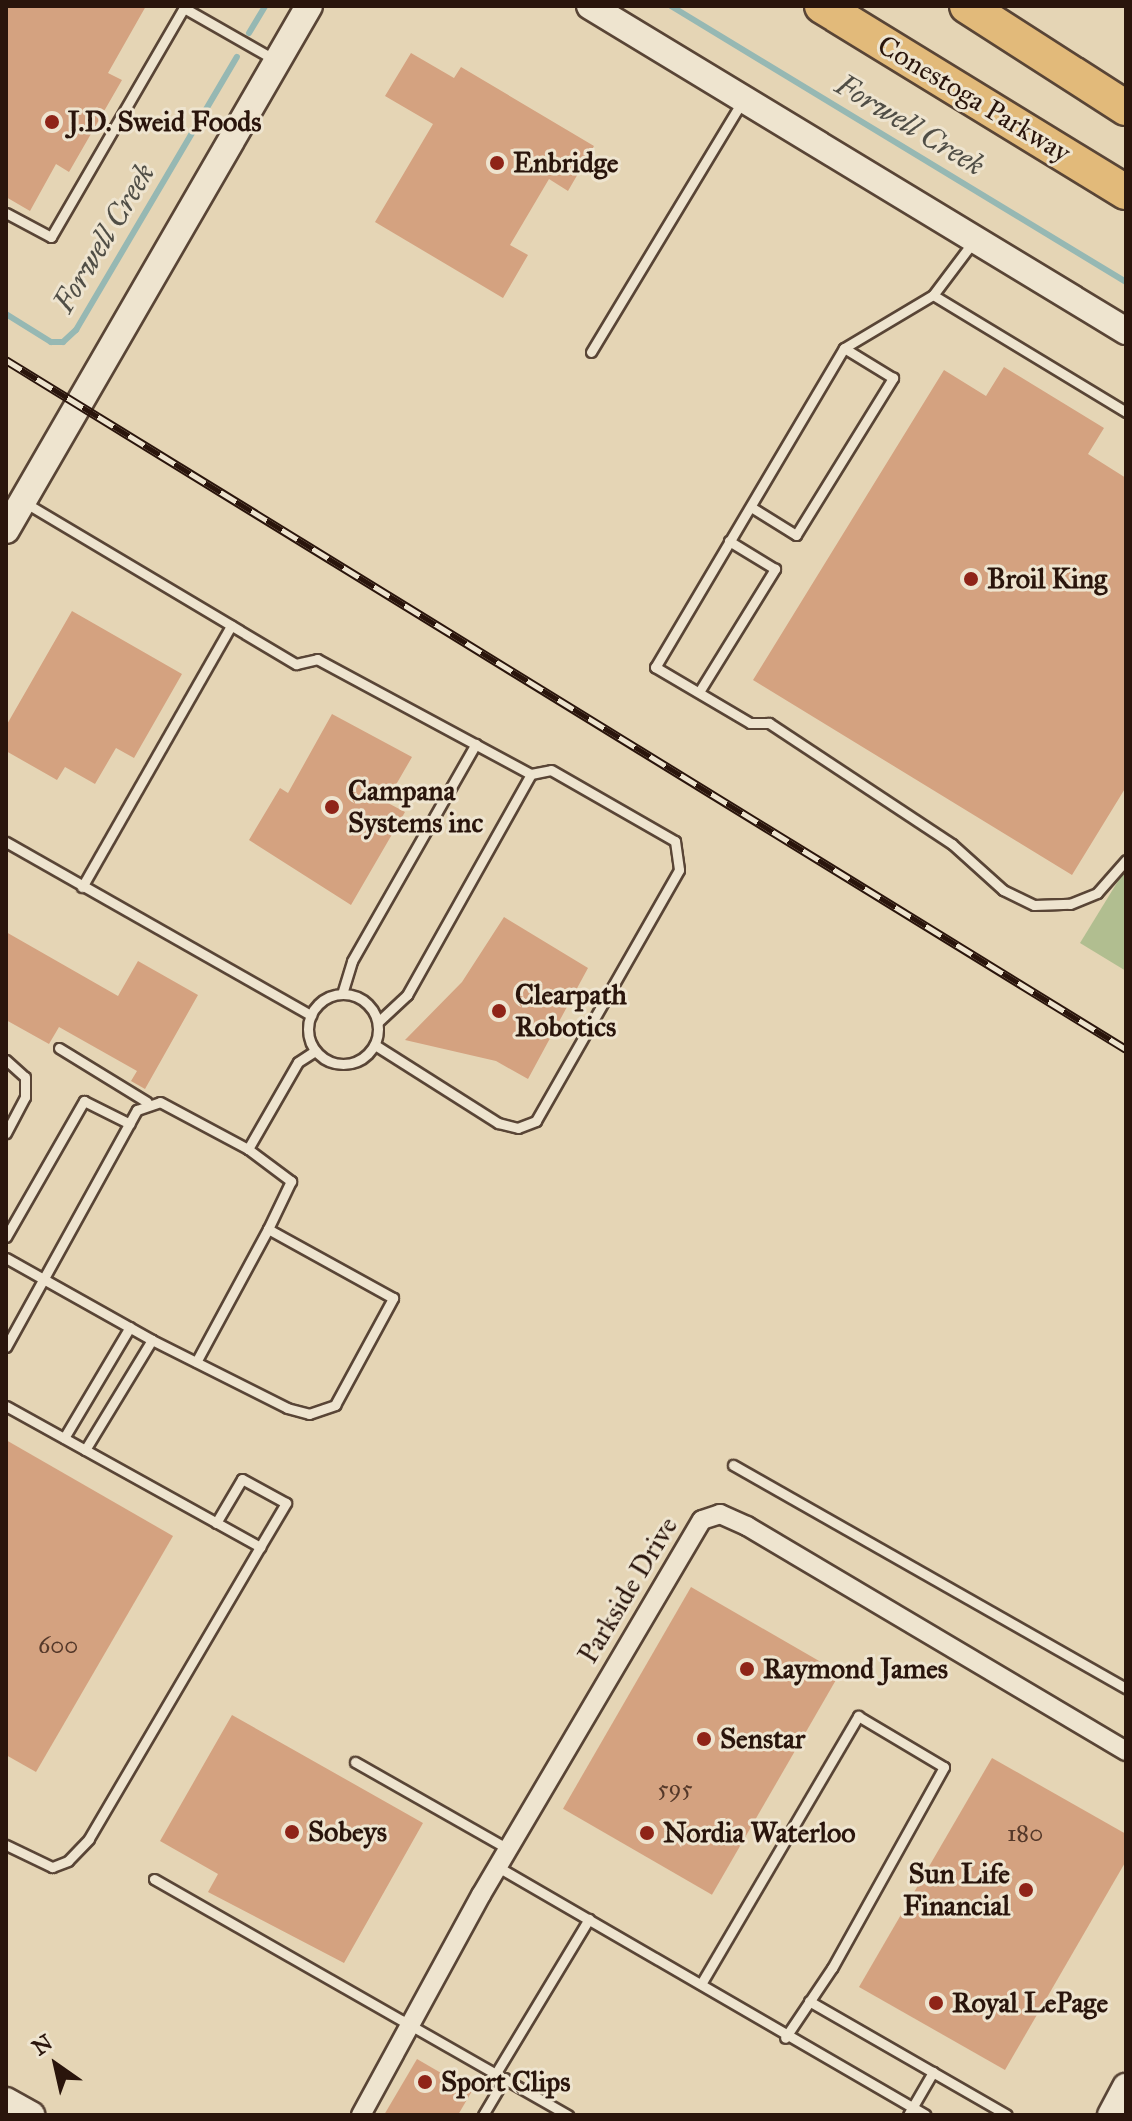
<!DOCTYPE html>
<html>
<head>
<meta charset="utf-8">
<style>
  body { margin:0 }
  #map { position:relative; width:1132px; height:2121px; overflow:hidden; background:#e5d5b5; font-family:"IM FELL Great Primer",serif }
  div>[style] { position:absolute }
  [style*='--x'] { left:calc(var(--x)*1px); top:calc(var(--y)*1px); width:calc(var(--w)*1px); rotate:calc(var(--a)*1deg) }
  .green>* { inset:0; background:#b1be90 }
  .stream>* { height:6px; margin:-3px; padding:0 3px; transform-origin:3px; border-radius:3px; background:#96b8b3 }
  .building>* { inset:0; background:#d4a280; transform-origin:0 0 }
  .roads { filter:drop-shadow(2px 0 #594536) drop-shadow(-2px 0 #594536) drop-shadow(0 2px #594536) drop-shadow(0 -2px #594536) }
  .lane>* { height:9px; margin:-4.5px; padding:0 4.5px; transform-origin:4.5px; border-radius:4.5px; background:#eee4cf }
  .lane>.ring { margin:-4.5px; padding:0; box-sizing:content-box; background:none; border:9px solid #eee4cf; border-radius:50% }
  .street>* { height:18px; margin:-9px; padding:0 9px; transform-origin:9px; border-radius:9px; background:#eee4cf }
  .secondary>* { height:26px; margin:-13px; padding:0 13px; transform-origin:13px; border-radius:13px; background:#eee4cf }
  .highway>* { height:34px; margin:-17px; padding:0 17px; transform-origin:17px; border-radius:17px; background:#e2ba7a }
  .rail>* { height:9px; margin-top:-4.5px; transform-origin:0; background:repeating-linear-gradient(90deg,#eee4cf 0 18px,#2a150c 0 36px); box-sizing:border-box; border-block:2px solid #2a150c }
  .dots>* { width:22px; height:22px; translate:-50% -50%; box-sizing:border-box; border:4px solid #eee4cf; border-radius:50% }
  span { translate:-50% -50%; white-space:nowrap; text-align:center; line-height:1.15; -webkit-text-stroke:6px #eee4cf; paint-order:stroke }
  .number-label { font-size:24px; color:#543829 }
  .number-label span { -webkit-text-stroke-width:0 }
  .street-label { font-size:28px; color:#2a150c }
  .poi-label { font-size:28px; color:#2a150c; font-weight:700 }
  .left { translate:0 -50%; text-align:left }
  .right { translate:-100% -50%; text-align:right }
  .water-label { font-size:30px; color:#504e46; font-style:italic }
  .frame { position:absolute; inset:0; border:8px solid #2a150c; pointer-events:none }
  .north { position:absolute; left:16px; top:2025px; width:80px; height:80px; -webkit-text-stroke:6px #eee4cf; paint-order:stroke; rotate:326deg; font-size:22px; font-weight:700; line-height:32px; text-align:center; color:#2a150c }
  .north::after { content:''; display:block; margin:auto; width:28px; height:36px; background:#2a150c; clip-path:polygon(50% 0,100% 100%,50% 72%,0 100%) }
</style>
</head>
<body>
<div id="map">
  <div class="green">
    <i style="clip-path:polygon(1126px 868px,1126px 971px,1080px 943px)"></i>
  </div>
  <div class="stream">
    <i style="--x:671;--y:6;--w:532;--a:31.24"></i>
    <i style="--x:249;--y:33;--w:31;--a:-59"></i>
    <i style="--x:6;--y:314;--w:53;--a:31.9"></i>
    <i style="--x:51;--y:342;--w:12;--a:0"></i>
    <i style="--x:63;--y:342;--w:18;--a:-43"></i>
    <i style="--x:76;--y:330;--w:317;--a:-59.5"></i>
  </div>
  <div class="building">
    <i style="clip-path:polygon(6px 6px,146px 6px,108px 73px,122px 80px,69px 172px,56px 164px,30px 211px,6px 197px)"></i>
    <i style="clip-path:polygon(411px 53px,454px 78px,461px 67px,594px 146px,568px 191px,549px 179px,510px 245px,528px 255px,503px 298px,375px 222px,433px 124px,385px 96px)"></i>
    <i style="clip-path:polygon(1004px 367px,1104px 428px,1088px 454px,1126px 478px,1126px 787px,1072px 875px,753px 680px,944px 370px,986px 396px)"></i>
    <i style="clip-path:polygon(72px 611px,182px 674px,134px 758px,116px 748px,95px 784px,65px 767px,57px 780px,6px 751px,6px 726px)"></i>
    <i style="clip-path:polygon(332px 714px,412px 757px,386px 802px,405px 812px,351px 905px,249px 840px,280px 788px,288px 793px)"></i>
    <i style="clip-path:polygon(504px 917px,588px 968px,528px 1079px,496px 1061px,405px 1040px,462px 982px)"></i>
    <i style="clip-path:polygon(6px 932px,118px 996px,138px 961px,198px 995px,145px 1089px,131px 1081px,137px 1071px,59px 1027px,49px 1044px,6px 1020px)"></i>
    <i style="clip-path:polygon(6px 1440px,173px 1536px,36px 1772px,6px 1755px)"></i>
    <i style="left:691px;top:1587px;width:172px;height:256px;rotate:30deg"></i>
    <i style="clip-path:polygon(232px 1715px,423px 1823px,344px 1963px,208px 1892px,218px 1874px,160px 1841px)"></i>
    <i style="clip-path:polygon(992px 1758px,1126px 1834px,1126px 1861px,1005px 2070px,859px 1987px)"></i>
    <i style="clip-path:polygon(417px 2059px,472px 2091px,458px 2115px,384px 2115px)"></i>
  </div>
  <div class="roads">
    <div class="lane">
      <i style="--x:184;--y:8;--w:105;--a:29.7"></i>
      <i style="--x:6;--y:213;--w:51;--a:28.1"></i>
      <i style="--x:51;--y:237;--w:267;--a:-59.9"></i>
      <i style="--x:973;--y:242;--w:66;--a:127"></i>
      <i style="--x:933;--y:295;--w:104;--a:149.2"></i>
      <i style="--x:844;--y:348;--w:371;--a:120.6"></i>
      <i style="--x:655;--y:667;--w:110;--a:30.5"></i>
      <i style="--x:750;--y:723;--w:19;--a:0"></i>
      <i style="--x:769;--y:723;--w:219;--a:33.5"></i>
      <i style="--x:952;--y:844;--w:69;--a:42"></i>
      <i style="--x:1003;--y:890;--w:34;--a:26"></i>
      <i style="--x:1034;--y:905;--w:36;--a:-2"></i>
      <i style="--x:1070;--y:904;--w:29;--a:-22"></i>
      <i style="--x:1097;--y:893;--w:44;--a:-48.7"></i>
      <i style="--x:933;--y:295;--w:226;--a:31.2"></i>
      <i style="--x:591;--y:352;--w:292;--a:-58.9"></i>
      <i style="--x:24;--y:502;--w:317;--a:30.8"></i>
      <i style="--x:296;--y:664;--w:22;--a:-13"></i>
      <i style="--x:317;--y:659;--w:243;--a:28.3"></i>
      <i style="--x:531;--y:774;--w:20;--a:-11"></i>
      <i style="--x:551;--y:770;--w:143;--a:29.8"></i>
      <i style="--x:675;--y:841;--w:29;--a:82"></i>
      <i style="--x:679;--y:870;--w:289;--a:119.7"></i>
      <i style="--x:536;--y:1121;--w:19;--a:159"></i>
      <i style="--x:518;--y:1128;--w:21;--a:-166"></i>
      <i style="--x:498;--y:1123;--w:146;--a:-147.6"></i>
      <i style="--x:751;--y:507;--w:53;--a:31.9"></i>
      <i style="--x:796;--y:535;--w:185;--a:-58.3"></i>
      <i style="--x:893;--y:378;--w:57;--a:-148.5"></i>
      <i style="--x:699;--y:692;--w:145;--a:-58.3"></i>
      <i style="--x:775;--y:569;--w:54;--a:-148.7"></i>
      <i style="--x:6;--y:842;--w:351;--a:29.6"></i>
      <i style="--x:82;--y:887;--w:301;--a:-60.3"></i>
      <i class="ring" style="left:308px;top:994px;width:61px;height:61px"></i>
      <i style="--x:342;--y:994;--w:34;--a:-73"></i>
      <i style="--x:352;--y:961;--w:250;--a:-60.3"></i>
      <i style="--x:378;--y:1022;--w:40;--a:-43"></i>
      <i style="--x:407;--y:995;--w:253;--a:-60.7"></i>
      <i style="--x:59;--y:1048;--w:103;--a:31.5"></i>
      <i style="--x:6;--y:1060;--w:25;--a:42"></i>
      <i style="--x:25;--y:1077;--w:20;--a:90"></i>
      <i style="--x:25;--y:1097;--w:41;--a:117.8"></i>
      <i style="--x:248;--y:1149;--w:54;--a:36.7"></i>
      <i style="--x:291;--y:1181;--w:53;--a:115.6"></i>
      <i style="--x:6;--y:1237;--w:157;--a:-60.2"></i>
      <i style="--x:84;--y:1101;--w:51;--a:26.6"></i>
      <i style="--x:6;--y:1258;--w:167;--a:29.3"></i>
      <i style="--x:152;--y:1340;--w:151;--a:26.7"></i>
      <i style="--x:287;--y:1408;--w:23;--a:15"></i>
      <i style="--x:309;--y:1414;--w:28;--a:-19"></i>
      <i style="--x:335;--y:1405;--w:122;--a:-61.5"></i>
      <i style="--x:393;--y:1298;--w:143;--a:-151.1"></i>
      <i style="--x:268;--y:1229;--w:151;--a:118.4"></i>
      <i style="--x:6;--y:1347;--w:271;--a:-61.1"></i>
      <i style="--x:137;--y:1110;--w:24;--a:-19"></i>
      <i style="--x:160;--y:1102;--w:100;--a:28.1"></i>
      <i style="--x:248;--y:1149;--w:100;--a:-60.1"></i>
      <i style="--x:298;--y:1062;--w:20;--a:-33"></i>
      <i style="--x:6;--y:1406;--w:291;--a:29"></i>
      <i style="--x:260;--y:1547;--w:338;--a:120.4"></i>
      <i style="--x:89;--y:1839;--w:30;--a:134"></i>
      <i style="--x:68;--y:1861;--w:17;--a:159"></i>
      <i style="--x:52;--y:1867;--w:51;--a:-154.4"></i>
      <i style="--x:64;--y:1438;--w:129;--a:-59.3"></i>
      <i style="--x:85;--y:1450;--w:129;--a:-58.7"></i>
      <i style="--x:733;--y:1465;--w:452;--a:29.6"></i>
      <i style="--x:216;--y:1523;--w:51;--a:-59.4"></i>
      <i style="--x:242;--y:1479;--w:50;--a:28.6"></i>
      <i style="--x:286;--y:1503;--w:51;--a:120.6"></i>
      <i style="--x:355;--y:1762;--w:176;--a:29.6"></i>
      <i style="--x:498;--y:1867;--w:494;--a:30.1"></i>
      <i style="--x:154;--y:1879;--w:477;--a:29.7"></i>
      <i style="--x:701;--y:1984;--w:311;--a:-59.6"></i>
      <i style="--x:858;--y:1716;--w:100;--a:30.7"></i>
      <i style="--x:944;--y:1767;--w:230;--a:119.1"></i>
      <i style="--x:832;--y:1968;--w:84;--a:123.9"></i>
      <i style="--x:809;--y:2001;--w:228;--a:29.9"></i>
      <i style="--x:496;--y:2073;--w:180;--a:-58.9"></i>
      <i style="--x:483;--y:2115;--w:43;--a:-59.3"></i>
      <i style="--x:908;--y:2115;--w:50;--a:-59.8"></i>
    </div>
    <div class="street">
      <i style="--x:361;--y:2115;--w:251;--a:-61.4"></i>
      <i style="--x:481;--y:1895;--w:435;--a:-59.5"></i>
      <i style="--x:702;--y:1520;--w:19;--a:-18"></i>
      <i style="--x:720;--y:1514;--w:30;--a:24"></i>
      <i style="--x:747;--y:1526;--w:441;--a:30.7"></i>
    </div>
    <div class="secondary">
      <i style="--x:590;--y:6;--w:627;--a:31.23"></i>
      <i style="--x:6;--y:530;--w:605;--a:-59.96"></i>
      <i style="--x:6;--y:2101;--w:29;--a:29"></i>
      <i style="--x:1111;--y:2115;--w:32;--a:-62"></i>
    </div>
    <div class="highway">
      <i style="--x:822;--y:6;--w:356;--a:31.5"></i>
      <i style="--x:967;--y:6;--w:189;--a:32.7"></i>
    </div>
  </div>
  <div class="rail">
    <i style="--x:6;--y:360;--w:1315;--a:31.6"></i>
  </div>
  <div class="dots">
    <i style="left:52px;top:122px;background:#8f2418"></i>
    <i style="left:497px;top:163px;background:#8f2418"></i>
    <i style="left:971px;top:579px;background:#8f2418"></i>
    <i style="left:332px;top:807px;background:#8f2418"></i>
    <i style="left:499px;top:1011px;background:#8f2418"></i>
    <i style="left:747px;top:1669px;background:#8f2418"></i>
    <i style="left:704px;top:1739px;background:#8f2418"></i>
    <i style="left:292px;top:1832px;background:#8f2418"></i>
    <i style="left:647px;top:1833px;background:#8f2418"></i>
    <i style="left:1026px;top:1890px;background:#8f2418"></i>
    <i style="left:936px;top:2003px;background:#8f2418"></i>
    <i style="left:425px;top:2082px;background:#8f2418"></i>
  </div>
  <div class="number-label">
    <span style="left:58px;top:1646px">600</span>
    <span style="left:675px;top:1789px">595</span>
    <span style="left:1025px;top:1834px">180</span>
  </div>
  <div class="street-label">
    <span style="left:974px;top:99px;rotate:31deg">Conestoga Parkway</span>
    <span style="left:628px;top:1590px;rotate:-59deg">Parkside Drive</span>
  </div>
  <div class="poi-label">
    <span class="left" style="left:68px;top:122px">J.D. Sweid Foods</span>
    <span class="left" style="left:513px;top:163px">Enbridge</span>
    <span class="left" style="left:987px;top:579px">Broil King</span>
    <span class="left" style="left:348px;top:807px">Campana<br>Systems inc</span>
    <span class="left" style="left:515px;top:1011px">Clearpath<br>Robotics</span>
    <span class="left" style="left:763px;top:1669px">Raymond James</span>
    <span class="left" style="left:720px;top:1739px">Senstar</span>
    <span class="left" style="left:308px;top:1832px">Sobeys</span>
    <span class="left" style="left:663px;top:1833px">Nordia Waterloo</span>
    <span class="right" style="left:1010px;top:1890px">Sun Life<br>Financial</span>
    <span class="left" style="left:952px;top:2003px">Royal LePage</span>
    <span class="left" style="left:441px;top:2082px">Sport Clips</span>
  </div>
  <div class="water-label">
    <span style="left:910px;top:125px;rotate:31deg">Forwell Creek</span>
    <span style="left:104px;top:238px;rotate:-59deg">Forwell Creek</span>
  </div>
  <div class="frame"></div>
  <div class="north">N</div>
</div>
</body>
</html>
